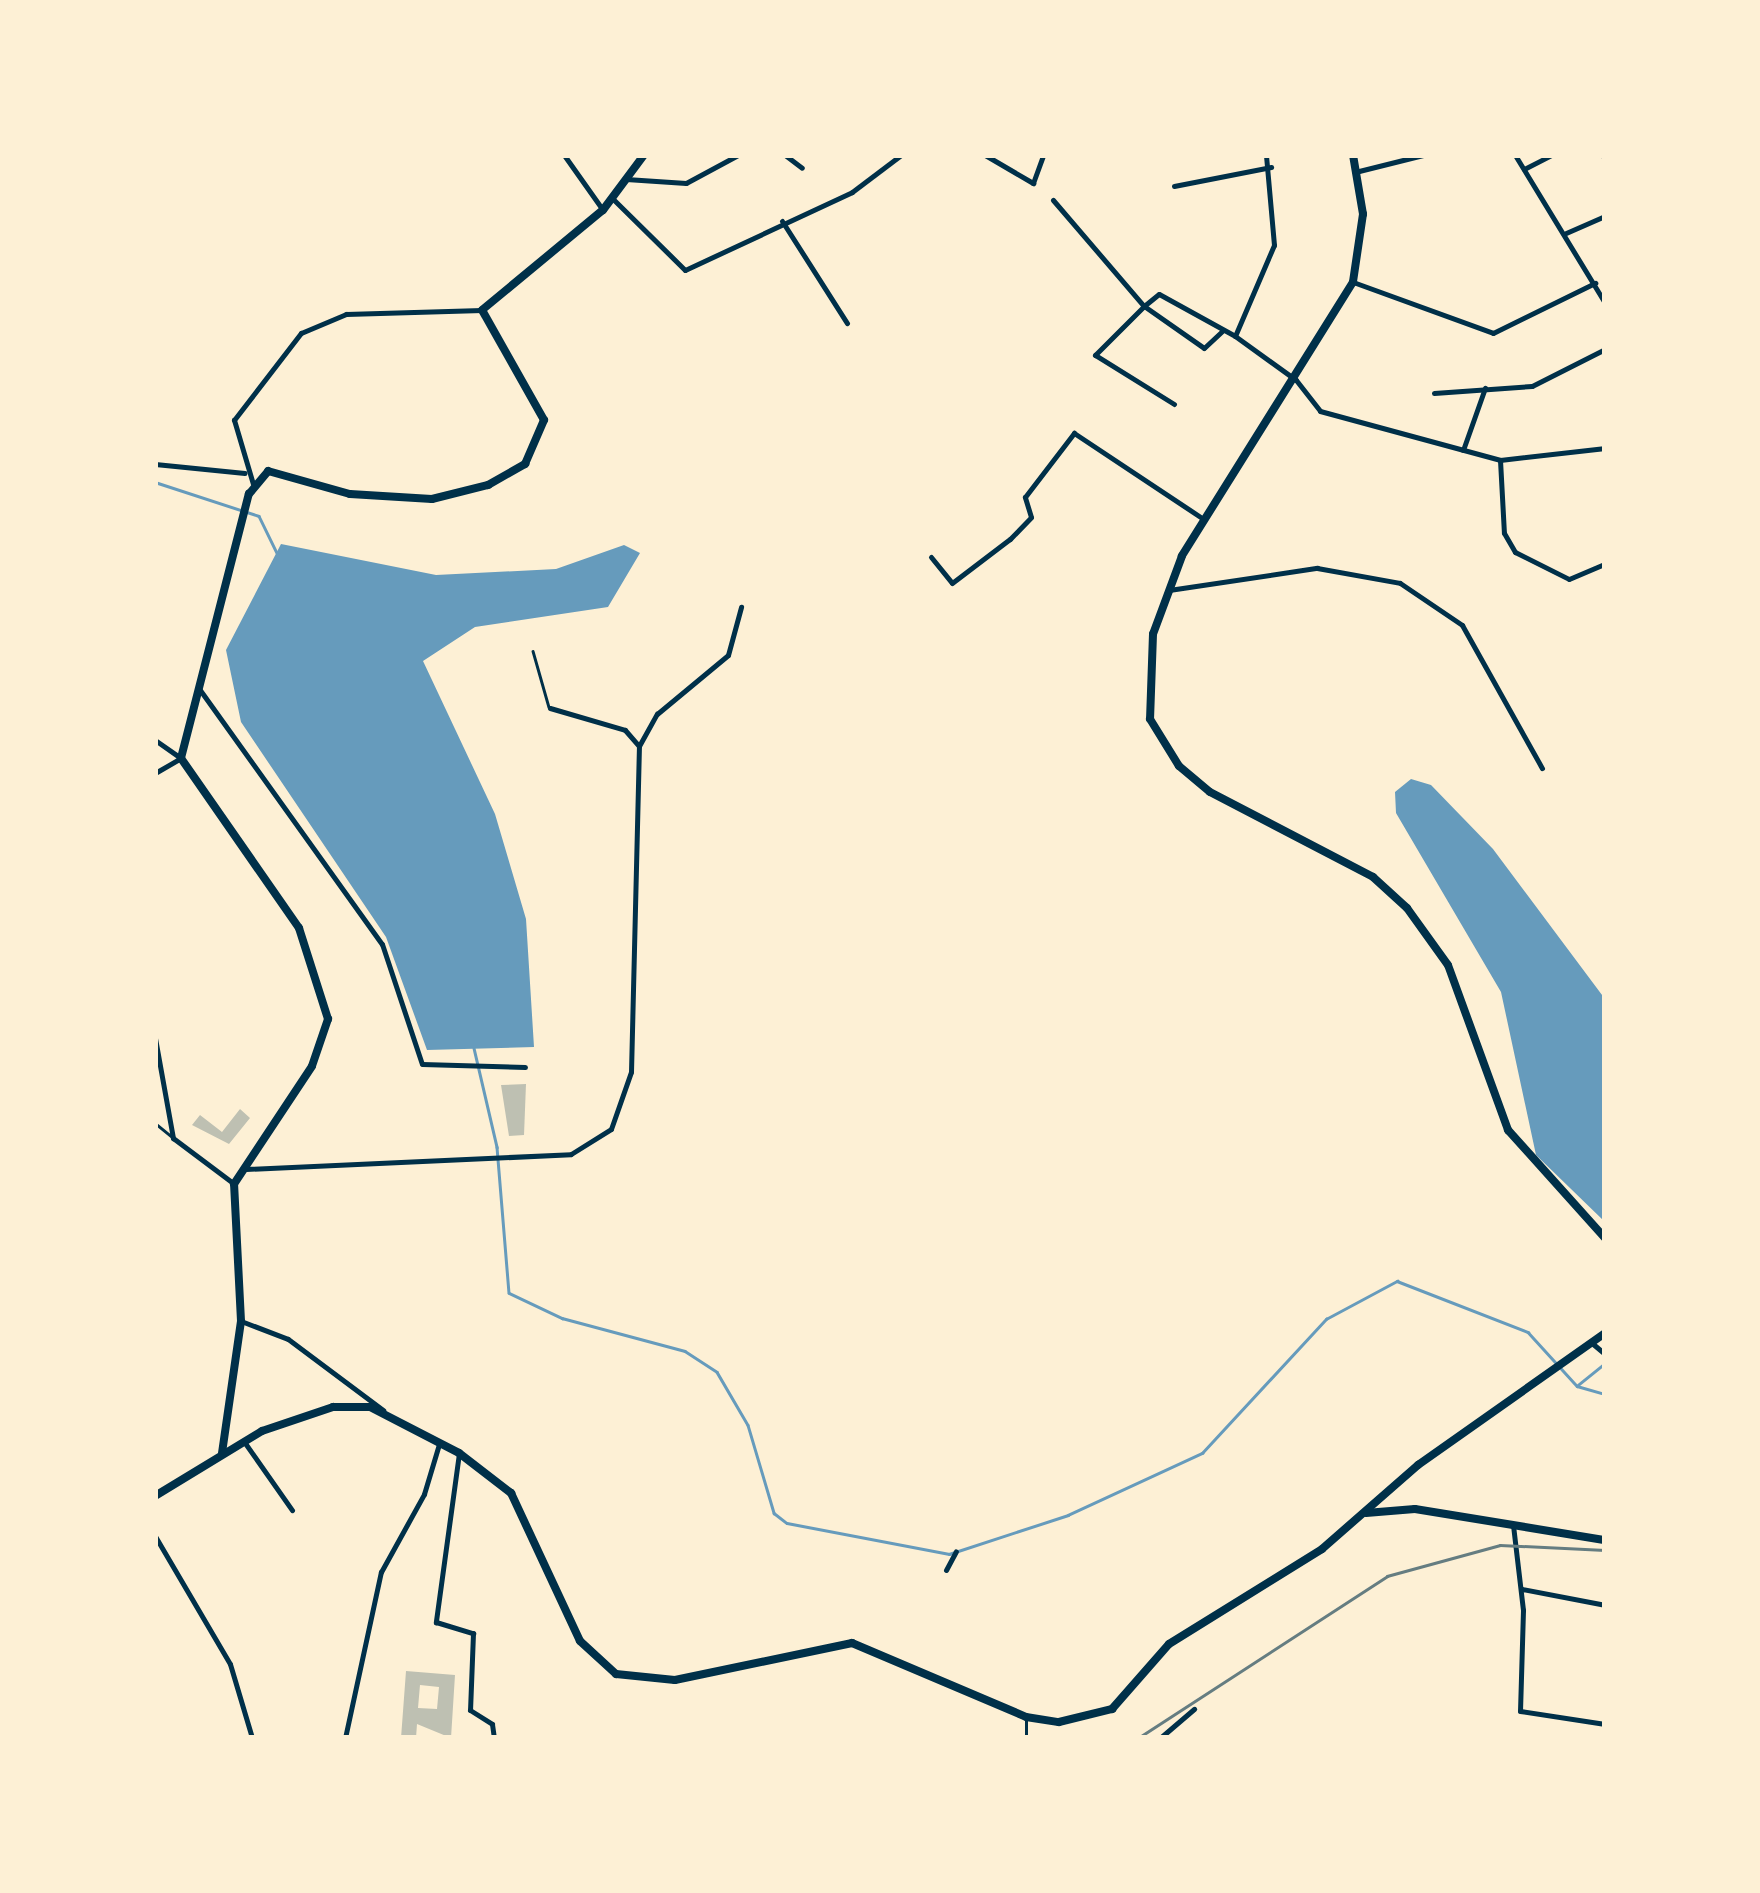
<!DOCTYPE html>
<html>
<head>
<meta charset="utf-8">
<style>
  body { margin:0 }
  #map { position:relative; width:1760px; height:1893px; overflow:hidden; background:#fdf0d5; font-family:"Libre Baskerville",serif }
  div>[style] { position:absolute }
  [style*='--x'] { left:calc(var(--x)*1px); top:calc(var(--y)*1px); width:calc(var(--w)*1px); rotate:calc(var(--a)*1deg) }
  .water>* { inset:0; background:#669bbc }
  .stream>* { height:2.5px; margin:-1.25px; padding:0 1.25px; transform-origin:1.25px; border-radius:1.25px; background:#669bbc }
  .building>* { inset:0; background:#bec0b2 }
  .service>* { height:2.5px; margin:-1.25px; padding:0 1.25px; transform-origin:1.25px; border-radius:1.25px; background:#003049 }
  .minor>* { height:5px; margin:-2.5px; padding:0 2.5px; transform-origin:2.5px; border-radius:2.5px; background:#003049 }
  .tertiary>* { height:8px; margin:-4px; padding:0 4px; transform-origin:4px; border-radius:4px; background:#003049 }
  .secondary>* { height:8px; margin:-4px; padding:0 4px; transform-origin:4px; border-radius:4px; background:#003049 }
  .rail>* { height:2.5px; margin:-1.25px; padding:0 1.25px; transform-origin:1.25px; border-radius:1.25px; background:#657d81 }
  span { translate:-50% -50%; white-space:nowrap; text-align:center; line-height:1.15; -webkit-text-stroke:8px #fdf0d5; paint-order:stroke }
  .frame { position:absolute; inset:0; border:158px solid #fdf0d5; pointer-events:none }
</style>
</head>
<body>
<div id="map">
  <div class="water">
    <i style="clip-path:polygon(281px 544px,436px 575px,556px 569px,624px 545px,640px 553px,608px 607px,475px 627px,423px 661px,495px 814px,526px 919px,534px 1047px,427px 1050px,386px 937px,241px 722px,226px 650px)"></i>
    <i style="clip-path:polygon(1411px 779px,1431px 785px,1493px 849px,1605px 999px,1605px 1222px,1536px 1155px,1501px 992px,1396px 813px,1395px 792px)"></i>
  </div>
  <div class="stream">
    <i style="--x:155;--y:482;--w:109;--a:18.1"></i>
    <i style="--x:259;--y:516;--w:41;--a:64.1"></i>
    <i style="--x:474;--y:1048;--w:102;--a:76.9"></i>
    <i style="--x:497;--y:1147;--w:146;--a:85.3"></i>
    <i style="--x:509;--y:1293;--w:59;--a:25.3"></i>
    <i style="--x:562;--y:1318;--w:127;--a:15"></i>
    <i style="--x:685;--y:1351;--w:38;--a:33"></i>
    <i style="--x:717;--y:1372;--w:61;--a:59.7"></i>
    <i style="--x:748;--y:1425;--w:92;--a:73.5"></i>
    <i style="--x:774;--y:1513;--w:16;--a:38"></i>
    <i style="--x:787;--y:1523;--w:165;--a:10.8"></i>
    <i style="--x:949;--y:1554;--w:125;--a:-18.1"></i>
    <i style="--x:1068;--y:1515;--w:148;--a:-24.8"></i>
    <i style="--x:1202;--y:1453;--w:183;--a:-47.2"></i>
    <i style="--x:1326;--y:1319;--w:81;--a:-28.2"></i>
    <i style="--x:1397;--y:1281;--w:141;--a:21.3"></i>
    <i style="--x:1528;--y:1332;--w:73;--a:47.8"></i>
    <i style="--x:1577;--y:1386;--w:29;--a:16"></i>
    <i style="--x:1578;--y:1385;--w:35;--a:-39"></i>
  </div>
  <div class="building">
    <i style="clip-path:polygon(526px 1084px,524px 1135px,509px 1136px,501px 1085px)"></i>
    <i style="clip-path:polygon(240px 1109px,250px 1118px,229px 1144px,192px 1125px,200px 1115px,222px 1132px)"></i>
    <i style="clip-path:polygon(evenodd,406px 1671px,455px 1675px,451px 1738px,417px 1724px,416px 1738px,401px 1738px,406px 1671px,420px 1685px,439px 1687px,437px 1709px,418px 1708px,420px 1685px)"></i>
  </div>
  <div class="service">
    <i style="--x:533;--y:651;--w:58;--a:74.1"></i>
    <i style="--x:155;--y:1123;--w:22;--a:39"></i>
    <i style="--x:1026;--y:1738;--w:19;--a:-90"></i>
  </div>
  <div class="minor">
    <i style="--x:564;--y:155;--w:67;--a:54.7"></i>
    <i style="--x:785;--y:155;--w:21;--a:37"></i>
    <i style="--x:985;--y:155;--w:56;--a:30.3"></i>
    <i style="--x:1033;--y:183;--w:30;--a:-70"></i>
    <i style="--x:1515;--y:155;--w:173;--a:58.7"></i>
    <i style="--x:1602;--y:155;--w:4;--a:45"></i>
    <i style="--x:1524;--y:169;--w:30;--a:-27"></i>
    <i style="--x:1359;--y:171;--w:66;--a:-14"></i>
    <i style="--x:626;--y:179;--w:60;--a:3.8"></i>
    <i style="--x:686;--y:183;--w:59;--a:-28.3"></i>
    <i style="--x:1174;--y:186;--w:99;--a:-11.1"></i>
    <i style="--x:613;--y:199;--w:101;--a:44.6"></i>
    <i style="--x:685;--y:270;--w:184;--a:-25"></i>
    <i style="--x:852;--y:192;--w:61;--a:-37.1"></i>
    <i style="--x:1053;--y:200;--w:140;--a:49.4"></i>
    <i style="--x:1144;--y:306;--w:19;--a:-39"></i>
    <i style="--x:1159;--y:294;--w:87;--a:28.9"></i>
    <i style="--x:1235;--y:336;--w:75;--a:35.8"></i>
    <i style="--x:1296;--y:380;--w:39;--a:52"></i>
    <i style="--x:1320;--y:411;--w:187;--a:15.2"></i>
    <i style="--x:1500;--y:460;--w:106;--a:-6.5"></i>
    <i style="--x:782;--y:221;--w:121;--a:57.5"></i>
    <i style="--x:1566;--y:233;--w:43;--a:-23.6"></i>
    <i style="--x:1353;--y:282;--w:149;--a:20"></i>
    <i style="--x:1493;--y:333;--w:114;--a:-26.1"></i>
    <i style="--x:1235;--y:336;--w:99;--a:-66.8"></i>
    <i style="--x:1274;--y:245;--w:90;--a:-95.1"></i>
    <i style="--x:1434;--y:393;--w:98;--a:-4.1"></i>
    <i style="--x:1532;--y:386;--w:82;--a:-26.9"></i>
    <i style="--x:1174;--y:404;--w:93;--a:-148.2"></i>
    <i style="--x:1095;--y:355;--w:69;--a:-45"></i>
    <i style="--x:1144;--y:306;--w:73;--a:35"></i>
    <i style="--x:1204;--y:348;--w:26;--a:-43"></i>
    <i style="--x:1463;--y:450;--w:66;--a:-70.5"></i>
    <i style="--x:1500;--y:460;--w:73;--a:86.9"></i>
    <i style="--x:1504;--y:533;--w:22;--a:60"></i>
    <i style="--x:1515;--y:552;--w:60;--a:26.6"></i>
    <i style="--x:1569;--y:579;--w:39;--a:-23"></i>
    <i style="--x:155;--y:464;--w:90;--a:5.7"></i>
    <i style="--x:253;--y:484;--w:67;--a:-106.5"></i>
    <i style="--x:234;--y:420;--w:110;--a:-52.4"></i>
    <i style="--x:301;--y:333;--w:49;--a:-22.9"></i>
    <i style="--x:346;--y:314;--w:136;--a:-1.7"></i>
    <i style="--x:931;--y:557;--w:33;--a:51"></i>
    <i style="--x:952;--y:583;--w:73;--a:-37.2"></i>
    <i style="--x:1010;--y:539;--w:30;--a:-46"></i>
    <i style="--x:1031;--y:517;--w:21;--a:-107"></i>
    <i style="--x:1025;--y:497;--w:81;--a:-52.6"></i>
    <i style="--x:1074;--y:433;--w:154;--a:33.6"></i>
    <i style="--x:1169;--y:590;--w:150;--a:-8.5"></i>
    <i style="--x:1317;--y:568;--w:84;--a:10.2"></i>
    <i style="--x:1400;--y:583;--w:75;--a:34.1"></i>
    <i style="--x:1462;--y:625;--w:164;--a:60.8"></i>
    <i style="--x:200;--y:690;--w:312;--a:54.4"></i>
    <i style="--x:382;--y:944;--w:126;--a:71.6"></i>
    <i style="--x:422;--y:1064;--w:103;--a:1.7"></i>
    <i style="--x:550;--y:708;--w:78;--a:16.3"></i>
    <i style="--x:625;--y:730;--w:21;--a:49"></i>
    <i style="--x:155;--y:740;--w:32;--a:35"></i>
    <i style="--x:181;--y:758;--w:30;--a:150"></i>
    <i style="--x:155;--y:1038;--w:102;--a:79.8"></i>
    <i style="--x:173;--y:1138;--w:75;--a:36.9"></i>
    <i style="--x:246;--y:1169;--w:325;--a:-2.6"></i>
    <i style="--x:571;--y:1154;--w:47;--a:-32"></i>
    <i style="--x:611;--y:1129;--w:60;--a:-70.7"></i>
    <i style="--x:631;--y:1072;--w:326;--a:-88.6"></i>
    <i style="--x:639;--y:746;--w:37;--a:-61"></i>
    <i style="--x:657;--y:714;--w:92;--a:-39.7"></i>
    <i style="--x:728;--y:655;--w:50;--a:-74.8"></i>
    <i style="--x:241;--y:1321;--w:50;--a:21"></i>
    <i style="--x:288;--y:1339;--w:119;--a:36.8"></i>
    <i style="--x:1593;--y:1344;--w:16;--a:40"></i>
    <i style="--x:245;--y:1443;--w:82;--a:55"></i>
    <i style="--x:459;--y:1453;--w:171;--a:97.8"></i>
    <i style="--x:436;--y:1622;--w:39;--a:17"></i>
    <i style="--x:473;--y:1633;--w:77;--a:92.2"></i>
    <i style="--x:470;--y:1710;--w:26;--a:32"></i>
    <i style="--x:492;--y:1724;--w:14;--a:82"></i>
    <i style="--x:1513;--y:1525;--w:86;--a:83.3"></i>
    <i style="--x:1523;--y:1610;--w:101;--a:91.7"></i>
    <i style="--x:1520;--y:1711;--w:86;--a:8.7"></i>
    <i style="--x:155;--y:1536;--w:148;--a:59.6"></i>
    <i style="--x:230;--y:1664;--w:77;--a:73.4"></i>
    <i style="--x:946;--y:1570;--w:21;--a:-62"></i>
    <i style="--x:1522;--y:1589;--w:85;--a:10.9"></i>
    <i style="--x:345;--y:1738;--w:170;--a:-77.8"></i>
    <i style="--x:381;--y:1572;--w:89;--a:-61.1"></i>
    <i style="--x:424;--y:1494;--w:52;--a:-73.3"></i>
    <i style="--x:1160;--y:1738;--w:45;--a:-40.5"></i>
  </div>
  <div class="tertiary">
    <i style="--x:222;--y:1453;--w:133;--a:-81.8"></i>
    <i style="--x:241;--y:1321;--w:137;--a:-92.9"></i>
    <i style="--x:234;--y:1184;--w:141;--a:-56.5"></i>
    <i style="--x:312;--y:1066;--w:50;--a:-71.2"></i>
    <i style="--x:328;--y:1019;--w:96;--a:-107.7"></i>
    <i style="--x:299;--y:928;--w:207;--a:-124.8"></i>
    <i style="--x:181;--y:758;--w:273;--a:-75.6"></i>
    <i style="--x:249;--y:494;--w:30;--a:-50"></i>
    <i style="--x:268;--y:471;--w:85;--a:15.7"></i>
    <i style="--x:350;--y:494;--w:82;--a:3.5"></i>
    <i style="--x:432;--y:499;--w:58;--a:-14"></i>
    <i style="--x:488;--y:485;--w:43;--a:-29.6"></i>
    <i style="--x:525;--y:464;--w:48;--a:-66.6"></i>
    <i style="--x:544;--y:420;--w:126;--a:-119.4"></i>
    <i style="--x:482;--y:310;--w:157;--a:-39.6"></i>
    <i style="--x:603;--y:210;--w:69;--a:-53.3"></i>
    <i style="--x:1366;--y:1513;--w:49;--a:-4.7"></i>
    <i style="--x:1415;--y:1509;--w:193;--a:9.3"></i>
  </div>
  <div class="secondary">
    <i style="--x:1353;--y:155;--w:60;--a:80.4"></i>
    <i style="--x:1363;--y:214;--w:69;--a:98.4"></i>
    <i style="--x:1353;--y:282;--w:323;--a:122"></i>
    <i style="--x:1182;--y:556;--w:83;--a:110.4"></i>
    <i style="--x:1153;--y:634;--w:85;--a:92"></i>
    <i style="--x:1150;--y:719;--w:55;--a:58.3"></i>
    <i style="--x:1179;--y:766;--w:40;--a:40"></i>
    <i style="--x:1210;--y:792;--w:184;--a:27.5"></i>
    <i style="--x:1373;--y:877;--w:46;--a:42.4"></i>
    <i style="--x:1407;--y:908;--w:70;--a:54.3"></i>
    <i style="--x:1448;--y:965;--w:176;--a:70"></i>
    <i style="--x:1508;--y:1130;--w:145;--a:48.1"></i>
    <i style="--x:155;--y:1496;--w:125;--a:-31.3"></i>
    <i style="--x:262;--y:1431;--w:75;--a:-18.7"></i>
    <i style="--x:333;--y:1407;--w:37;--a:0"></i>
    <i style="--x:370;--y:1407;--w:100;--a:27.3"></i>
    <i style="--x:459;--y:1453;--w:66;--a:37.6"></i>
    <i style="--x:511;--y:1493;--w:163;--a:65"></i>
    <i style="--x:580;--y:1641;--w:49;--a:42.5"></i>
    <i style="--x:616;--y:1674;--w:59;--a:5.8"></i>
    <i style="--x:675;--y:1680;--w:181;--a:-11.8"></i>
    <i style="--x:852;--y:1643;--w:189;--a:23"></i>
    <i style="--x:1026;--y:1717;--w:33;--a:9"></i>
    <i style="--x:1059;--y:1722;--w:55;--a:-13.8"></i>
    <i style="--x:1112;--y:1709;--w:86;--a:-48.8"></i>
    <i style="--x:1169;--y:1644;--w:180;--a:-31.8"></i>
    <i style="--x:1322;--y:1549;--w:128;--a:-41.2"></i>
    <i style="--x:1418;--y:1465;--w:229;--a:-35.2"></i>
  </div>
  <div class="rail">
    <i style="--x:1138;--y:1738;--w:297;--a:-33"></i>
    <i style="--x:1387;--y:1576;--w:117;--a:-15.3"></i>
    <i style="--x:1500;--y:1545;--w:105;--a:2.7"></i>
  </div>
  <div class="frame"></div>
</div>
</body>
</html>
